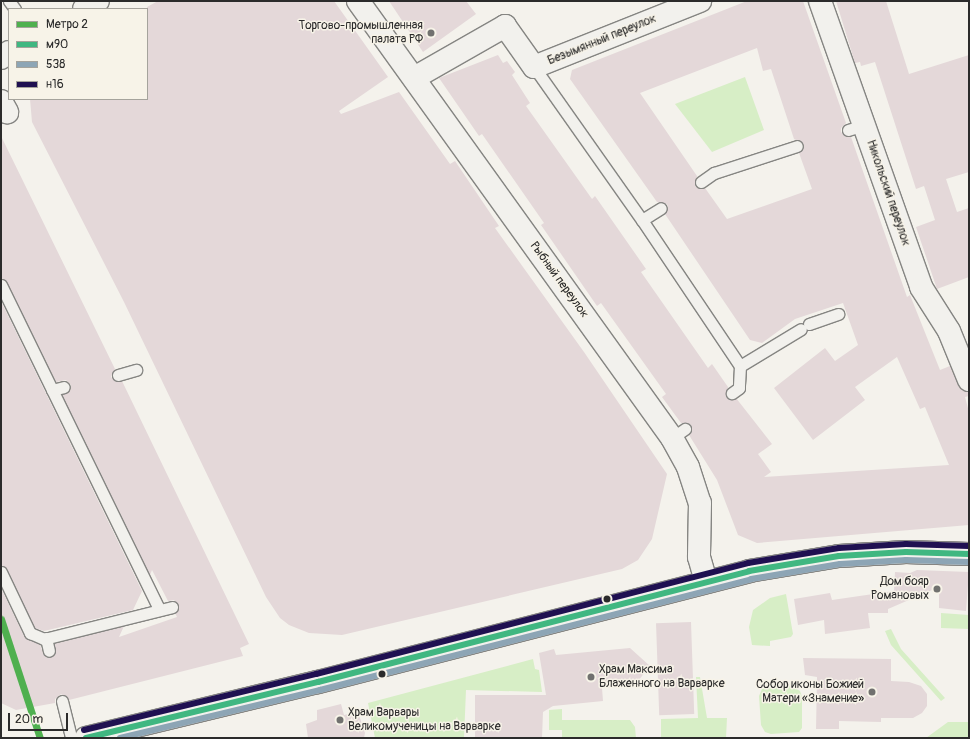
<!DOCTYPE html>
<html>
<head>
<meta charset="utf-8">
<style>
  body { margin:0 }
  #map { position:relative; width:970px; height:739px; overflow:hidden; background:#f4f2ec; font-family:Pangolin,sans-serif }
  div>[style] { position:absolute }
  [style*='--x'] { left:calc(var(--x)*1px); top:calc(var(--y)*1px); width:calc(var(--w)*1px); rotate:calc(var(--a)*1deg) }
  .green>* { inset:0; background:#d7eec6 }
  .building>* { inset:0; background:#e4d8d9; transform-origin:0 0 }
  .roads { filter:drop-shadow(1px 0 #858582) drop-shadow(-1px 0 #858582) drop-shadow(0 1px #858582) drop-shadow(0 -1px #858582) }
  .service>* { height:11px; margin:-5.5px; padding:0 5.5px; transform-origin:5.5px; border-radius:5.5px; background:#f2f1ed }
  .minor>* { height:22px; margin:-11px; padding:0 11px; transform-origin:11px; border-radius:11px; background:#f2f1ed }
  .tertiary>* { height:22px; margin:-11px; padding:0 11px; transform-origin:11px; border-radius:11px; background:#f2f1ed }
  .bus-1>* { height:6px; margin:-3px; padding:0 3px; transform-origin:3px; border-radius:3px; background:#40b781 }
  .bus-2>* { height:6px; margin:-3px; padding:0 3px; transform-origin:3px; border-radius:3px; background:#8da5b5 }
  .bus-3>* { height:6px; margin:-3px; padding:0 3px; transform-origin:3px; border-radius:3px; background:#1f1051 }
  .metro-1>* { height:7px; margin:-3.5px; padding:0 3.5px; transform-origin:3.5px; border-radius:3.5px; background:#4fb04f }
  .dots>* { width:11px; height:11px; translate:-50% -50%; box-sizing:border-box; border:2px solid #f7f3e8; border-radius:50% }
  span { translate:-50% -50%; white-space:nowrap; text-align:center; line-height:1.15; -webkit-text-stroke:3px #f7f3e8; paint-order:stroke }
  .poi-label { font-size:12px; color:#2b2b2b }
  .right { translate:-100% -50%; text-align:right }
  .left { translate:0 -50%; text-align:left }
  .street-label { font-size:12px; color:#2b2b2b }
  .frame { position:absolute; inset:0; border:2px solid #2b2b2b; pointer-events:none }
  .legend { position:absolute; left:8px; top:8px; width:140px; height:92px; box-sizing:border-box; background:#f7f3e8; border:1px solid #a5a39c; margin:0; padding:5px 7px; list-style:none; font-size:12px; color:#2b2b2b }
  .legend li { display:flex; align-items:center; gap:8px; height:20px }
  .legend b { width:20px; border:1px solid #a5a39c }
  .scale { position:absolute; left:8px; top:713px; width:60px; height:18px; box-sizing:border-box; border:2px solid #2b2b2b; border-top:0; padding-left:5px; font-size:12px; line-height:14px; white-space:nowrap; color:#2b2b2b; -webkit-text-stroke:3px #f7f3e8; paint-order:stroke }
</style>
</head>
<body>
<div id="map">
  <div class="green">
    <i style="clip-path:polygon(745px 77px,764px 130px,712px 152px,675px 104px)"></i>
    <i style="clip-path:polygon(786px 594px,793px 634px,791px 637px,770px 641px,770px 646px,752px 645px,749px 627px,753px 610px,770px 598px)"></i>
    <i style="clip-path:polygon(969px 612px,969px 629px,941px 628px,941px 613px,969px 615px)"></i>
    <i style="clip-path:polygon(891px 629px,901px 649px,945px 698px,941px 701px,891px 645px,885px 631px)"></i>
    <i style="clip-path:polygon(533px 659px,535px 669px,539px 670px,542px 692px,466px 690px,464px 738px,375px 738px,368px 703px)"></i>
    <i style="clip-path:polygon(696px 677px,700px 677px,707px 718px,727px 718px,726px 738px,661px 738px,661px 719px,698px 718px)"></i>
    <i style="clip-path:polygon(769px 686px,792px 686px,800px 691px,802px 697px,802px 728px,799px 732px,771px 734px,765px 732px,761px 725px,759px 696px,762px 689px)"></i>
    <i style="clip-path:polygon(562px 709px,562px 720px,630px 720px,635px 727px,636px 738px,562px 738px,562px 730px,549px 730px,549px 710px)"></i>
    <i style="clip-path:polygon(948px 722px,969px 722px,969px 738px,926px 738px)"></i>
  </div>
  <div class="building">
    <i style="clip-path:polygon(158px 1px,334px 1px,388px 77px,339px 111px,341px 114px,399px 92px,450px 164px,455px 161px,499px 226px,495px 228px,584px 352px,667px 474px,652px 539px,638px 560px,622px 569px,342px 635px,309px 633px,289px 625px,280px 618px,266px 597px,124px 302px,32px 122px,30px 99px,147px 99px,147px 7px)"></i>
    <i style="clip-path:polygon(389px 1px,466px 1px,476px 14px,423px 52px)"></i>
    <i style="clip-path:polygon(evenodd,747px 1px,803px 1px,846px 123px,841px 128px,841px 132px,846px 137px,851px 137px,907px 297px,910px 295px,940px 370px,950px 366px,958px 385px,962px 390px,969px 392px,969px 396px,965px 397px,969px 412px,969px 525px,757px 543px,738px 535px,717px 480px,689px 435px,691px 425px,688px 423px,681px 423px,662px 397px,666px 394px,601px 303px,597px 306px,541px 225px,544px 223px,482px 134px,479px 136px,439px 78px,498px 55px,503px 63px,507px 61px,515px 72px,512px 75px,530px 103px,526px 106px,592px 199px,595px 196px,646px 269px,641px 272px,708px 368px,712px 364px,728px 387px,726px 397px,729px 399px,736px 398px,772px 444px,758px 454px,771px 472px,764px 477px,949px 465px,925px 407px,920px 409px,897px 357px,855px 387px,865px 400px,813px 440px,774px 388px,825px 348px,835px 361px,858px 345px,843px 303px,795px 319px,762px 343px,750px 340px,665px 214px,668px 208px,667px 204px,657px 202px,570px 79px,572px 70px,747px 1px,757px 48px,763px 71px,771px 69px,794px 139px,803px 143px,804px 148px,799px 153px,812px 189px,727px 219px,705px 188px,698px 188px,695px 186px,697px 176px,640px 93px,757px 48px)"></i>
    <i style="clip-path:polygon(836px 1px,886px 1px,909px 74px,969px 55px,969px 172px,946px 179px,957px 212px,969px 208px,969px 277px,937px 289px,916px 227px,935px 220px,924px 186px,916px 189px,875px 62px,861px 66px,860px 62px,855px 63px)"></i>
    <i style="clip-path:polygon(1px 136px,115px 369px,111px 377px,116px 382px,122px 381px,249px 644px,240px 648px,243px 656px,69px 700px,61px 694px,55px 699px,55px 703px,16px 710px,1px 703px,1px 588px,24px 636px,40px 645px,44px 655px,47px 658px,56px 653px,54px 644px,124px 626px,119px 637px,177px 617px,175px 613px,179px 606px,174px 600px,168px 601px,152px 570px,150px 575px,62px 395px,69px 392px,71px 385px,66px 380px,56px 382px,7px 282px,1px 278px)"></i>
    <i style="clip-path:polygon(1px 301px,142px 591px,133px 610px,44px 631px,35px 628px,7px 569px,1px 565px)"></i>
    <i style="clip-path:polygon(917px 570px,969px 572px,966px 611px,939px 608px,939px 587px,888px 609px,888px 613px,868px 613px,870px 628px,825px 634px,824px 620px,798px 625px,794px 599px,830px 593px,832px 600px,894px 591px,895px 572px,910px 573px)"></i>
    <i style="left:691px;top:622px;width:92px;height:35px;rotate:88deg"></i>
    <i style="clip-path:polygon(630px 648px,650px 666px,634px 686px,602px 688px,603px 701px,553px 706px,543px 712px,542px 738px,475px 738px,475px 695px,546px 695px,539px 653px,554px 649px,556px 655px)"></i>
    <i style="clip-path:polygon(803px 658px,891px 659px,891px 681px,909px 682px,921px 686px,927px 694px,927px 706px,922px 713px,913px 718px,881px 718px,881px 722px,839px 721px,839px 729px,816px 729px,817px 677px,805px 675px)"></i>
    <i style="clip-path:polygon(341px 704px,344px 715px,358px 712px,365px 733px,364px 738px,308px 738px,306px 724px,317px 720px,317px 710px)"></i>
  </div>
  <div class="roads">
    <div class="service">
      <i style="--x:9;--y:1;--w:10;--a:53"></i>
      <i style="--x:534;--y:67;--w:187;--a:54.8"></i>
      <i style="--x:642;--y:220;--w:176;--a:56.1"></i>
      <i style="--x:740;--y:366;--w:22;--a:93"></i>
      <i style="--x:739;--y:388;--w:9;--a:144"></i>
      <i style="--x:848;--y:130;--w:17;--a:-17"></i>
      <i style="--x:701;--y:182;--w:16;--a:-35"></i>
      <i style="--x:714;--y:173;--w:87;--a:-18"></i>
      <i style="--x:642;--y:220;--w:22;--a:-32"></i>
      <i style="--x:1;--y:285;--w:358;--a:64"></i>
      <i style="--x:158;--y:607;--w:4;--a:117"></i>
      <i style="--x:809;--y:324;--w:31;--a:-19"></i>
      <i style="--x:740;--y:366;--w:71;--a:-31.2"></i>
      <i style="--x:118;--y:375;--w:19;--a:-16"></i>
      <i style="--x:52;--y:390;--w:12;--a:-14"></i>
      <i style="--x:672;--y:438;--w:16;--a:-35"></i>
      <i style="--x:1;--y:572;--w:68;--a:64.6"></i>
      <i style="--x:30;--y:633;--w:15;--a:23"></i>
      <i style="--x:44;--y:639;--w:132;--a:-14"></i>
      <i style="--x:46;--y:638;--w:13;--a:77"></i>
      <i style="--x:62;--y:701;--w:38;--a:76"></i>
    </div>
    <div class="minor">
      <i style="--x:358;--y:1;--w:538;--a:54.3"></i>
      <i style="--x:672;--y:438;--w:33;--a:61"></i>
      <i style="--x:688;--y:467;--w:38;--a:72"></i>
      <i style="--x:700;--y:503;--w:54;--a:91.1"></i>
      <i style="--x:699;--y:557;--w:26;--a:74"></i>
      <i style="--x:820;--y:1;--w:303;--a:70.5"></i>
      <i style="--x:921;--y:287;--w:52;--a:57.5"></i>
      <i style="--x:949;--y:331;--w:53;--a:67.8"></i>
      <i style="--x:414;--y:78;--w:105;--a:-29.7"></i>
      <i style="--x:505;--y:26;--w:50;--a:54.7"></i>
      <i style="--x:534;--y:67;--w:179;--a:-21.7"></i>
      <i style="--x:1;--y:101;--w:13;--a:61"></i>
    </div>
    <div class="tertiary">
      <i style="--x:84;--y:9;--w:16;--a:-30"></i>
      <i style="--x:1;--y:58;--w:10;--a:-37"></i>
      <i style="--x:86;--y:738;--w:239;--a:-13.6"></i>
      <i style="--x:318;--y:682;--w:445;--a:-14.4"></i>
      <i style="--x:749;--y:571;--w:91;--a:-9.5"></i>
      <i style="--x:839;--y:556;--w:67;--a:-3.4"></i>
      <i style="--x:906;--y:552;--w:63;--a:1.8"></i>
    </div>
  </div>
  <div class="bus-1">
    <i style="--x:86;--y:738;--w:239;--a:-13.6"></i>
    <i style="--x:318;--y:682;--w:445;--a:-14.4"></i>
    <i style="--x:749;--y:571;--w:91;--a:-9.5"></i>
    <i style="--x:839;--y:556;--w:67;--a:-3.4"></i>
    <i style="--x:906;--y:552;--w:63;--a:1.8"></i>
  </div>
  <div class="bus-2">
    <i style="--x:120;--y:738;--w:206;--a:-13.5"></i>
    <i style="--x:320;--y:690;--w:445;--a:-14.4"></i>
    <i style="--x:751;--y:579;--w:90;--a:-9.6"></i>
    <i style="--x:840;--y:564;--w:66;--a:-3.5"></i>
    <i style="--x:906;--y:560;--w:63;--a:1.8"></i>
  </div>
  <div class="bus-3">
    <i style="--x:84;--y:730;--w:239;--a:-13.6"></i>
    <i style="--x:316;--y:674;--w:446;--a:-14.4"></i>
    <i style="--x:748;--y:563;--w:92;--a:-9.4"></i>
    <i style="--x:839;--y:548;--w:67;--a:-3.4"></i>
    <i style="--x:906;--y:544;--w:63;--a:1.8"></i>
  </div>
  <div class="metro-1">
    <i style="--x:1;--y:619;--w:125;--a:71.9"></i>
  </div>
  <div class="dots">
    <i style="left:431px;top:33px;background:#71716f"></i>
    <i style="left:937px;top:589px;background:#71716f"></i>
    <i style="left:607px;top:599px;background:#2b2b2b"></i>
    <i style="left:382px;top:674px;background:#2b2b2b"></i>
    <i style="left:591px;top:677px;background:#71716f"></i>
    <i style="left:872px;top:692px;background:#71716f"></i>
    <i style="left:340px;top:720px;background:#71716f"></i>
  </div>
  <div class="poi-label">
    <span class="right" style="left:423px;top:33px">Торгово-промышленная<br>палата РФ</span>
    <span class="right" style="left:929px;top:589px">Дом бояр<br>Романовых</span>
    <span class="left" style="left:599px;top:677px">Храм Максима<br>Блаженного на Варварке</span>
    <span class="right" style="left:864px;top:692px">Собор иконы Божией<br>Матери «Знамение»</span>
    <span class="left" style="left:348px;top:720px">Храм Варвары<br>Великомученицы на Варварке</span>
  </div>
  <div class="street-label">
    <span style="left:602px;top:40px;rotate:-22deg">Безымянный переулок</span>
    <span style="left:888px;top:193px;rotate:71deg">Никольский переулок</span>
    <span style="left:559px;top:280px;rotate:54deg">Рыбный переулок</span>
  </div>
  <div class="frame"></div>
  <ul class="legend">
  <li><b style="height:5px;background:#4fb04f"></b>Метро 2</li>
  <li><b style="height:5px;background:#40b781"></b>м90</li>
  <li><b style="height:5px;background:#8da5b5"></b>538</li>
  <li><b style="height:5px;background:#1f1051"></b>н16</li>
  </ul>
  <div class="scale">20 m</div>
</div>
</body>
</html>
